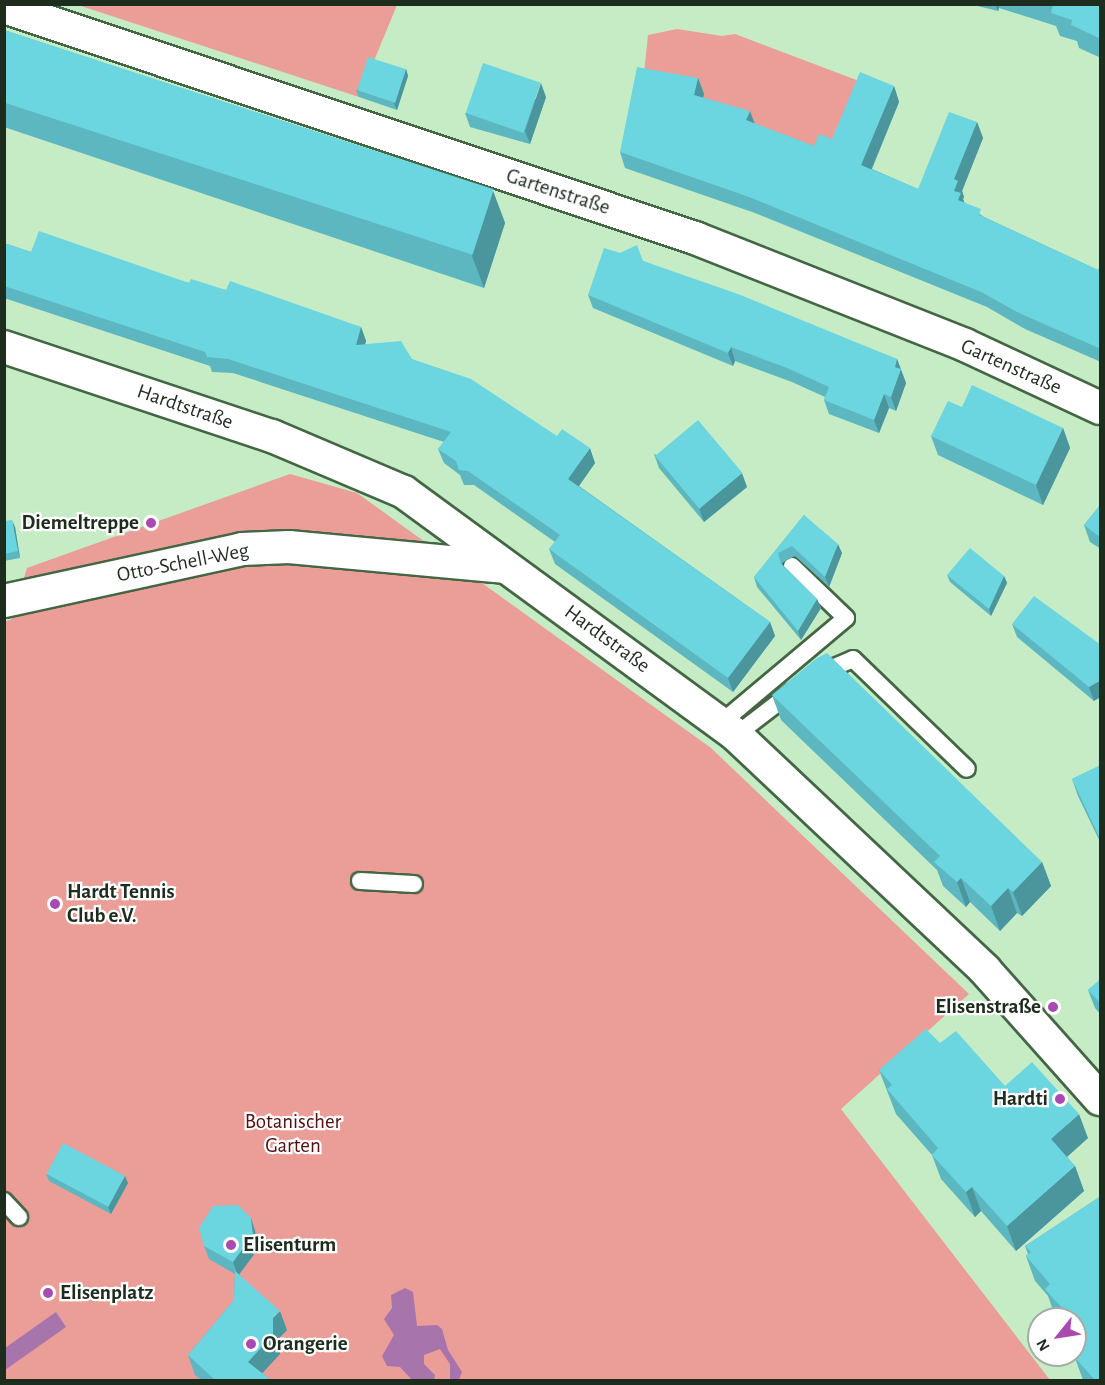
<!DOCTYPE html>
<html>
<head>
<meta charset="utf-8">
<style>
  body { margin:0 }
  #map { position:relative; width:1105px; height:1385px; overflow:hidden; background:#c6ecc5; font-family:"Alegreya Sans",sans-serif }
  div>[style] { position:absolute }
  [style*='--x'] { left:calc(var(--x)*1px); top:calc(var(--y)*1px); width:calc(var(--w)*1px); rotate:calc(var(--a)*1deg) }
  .green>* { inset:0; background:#eb9d97 }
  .water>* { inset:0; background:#a774ab }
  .roads { filter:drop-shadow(2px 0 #464) drop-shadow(-2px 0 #464) drop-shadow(0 2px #464) drop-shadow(0 -2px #464) }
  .service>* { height:16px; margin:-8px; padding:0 8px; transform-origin:8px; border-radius:8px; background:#fff }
  .minor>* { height:32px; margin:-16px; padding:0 16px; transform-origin:16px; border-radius:16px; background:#fff }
  .wall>* { inset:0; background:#5cb7c1 }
  .shaded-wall>* { inset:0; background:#4b959d }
  .building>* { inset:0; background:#6bd5e0; transform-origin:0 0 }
  .dots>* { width:16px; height:16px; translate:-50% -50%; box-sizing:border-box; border:3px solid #fff; border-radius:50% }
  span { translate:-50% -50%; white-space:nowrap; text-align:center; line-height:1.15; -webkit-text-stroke:4.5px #fff; paint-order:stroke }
  .street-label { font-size:21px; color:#1e2c1e }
  .poi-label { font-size:21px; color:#1e2c1e; font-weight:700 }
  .right { translate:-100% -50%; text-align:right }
  .left { translate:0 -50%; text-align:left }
  .park-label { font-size:21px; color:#560f11 }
  .frame { position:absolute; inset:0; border:6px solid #1e2c1e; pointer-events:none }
  .north { position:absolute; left:1027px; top:1307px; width:60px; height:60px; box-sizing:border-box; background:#fff; border:2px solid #a5aba5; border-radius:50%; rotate:240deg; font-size:16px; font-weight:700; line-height:24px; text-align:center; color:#1e2c1e }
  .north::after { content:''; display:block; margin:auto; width:21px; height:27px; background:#a949b1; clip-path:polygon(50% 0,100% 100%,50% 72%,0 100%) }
</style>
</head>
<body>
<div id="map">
  <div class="green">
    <i style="clip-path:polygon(78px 5px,397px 5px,359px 97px)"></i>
    <i style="clip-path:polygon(677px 29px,722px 36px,735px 34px,867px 84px,838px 155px,643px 83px,648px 35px)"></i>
    <i style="clip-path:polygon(290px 474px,357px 493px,711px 748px,969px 994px,841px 1109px,1050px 1380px,5px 1380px,5px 621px,11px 620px,27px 568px)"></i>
  </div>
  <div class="water">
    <i style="clip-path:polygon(405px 1288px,413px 1292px,417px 1326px,437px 1325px,442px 1329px,448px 1350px,462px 1372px,459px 1380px,450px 1380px,450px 1364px,440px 1349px,424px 1355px,424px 1364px,435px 1375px,434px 1380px,412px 1380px,400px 1367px,387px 1366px,382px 1356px,394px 1335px,384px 1319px,392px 1308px,391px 1295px)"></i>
    <i style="clip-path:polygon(56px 1312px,66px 1327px,5px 1370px,5px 1348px)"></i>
  </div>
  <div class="roads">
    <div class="service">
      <i style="--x:818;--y:674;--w:38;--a:-23"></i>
      <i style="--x:853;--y:659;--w:158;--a:44"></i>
      <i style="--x:721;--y:723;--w:163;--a:-40"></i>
      <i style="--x:846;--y:618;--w:75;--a:-136.1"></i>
      <i style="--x:736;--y:735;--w:71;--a:-37.5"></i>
      <i style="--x:360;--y:881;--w:54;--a:3.2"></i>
      <i style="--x:4;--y:1201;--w:22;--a:47"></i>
    </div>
    <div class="minor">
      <i style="--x:4;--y:7;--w:729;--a:18.48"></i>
      <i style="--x:695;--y:238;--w:290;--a:21.6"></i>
      <i style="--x:965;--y:345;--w:149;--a:25"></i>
      <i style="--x:4;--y:347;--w:282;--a:18.4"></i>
      <i style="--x:272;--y:436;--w:143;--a:23"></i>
      <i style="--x:404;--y:492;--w:411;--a:36.2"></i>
      <i style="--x:736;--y:735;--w:342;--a:43.3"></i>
      <i style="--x:985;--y:970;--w:173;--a:48.3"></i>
      <i style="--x:4;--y:601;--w:244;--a:-12.3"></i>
      <i style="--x:242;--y:549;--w:47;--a:-2.4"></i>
      <i style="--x:289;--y:547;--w:218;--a:5.3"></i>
    </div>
  </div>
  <div class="wall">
    <i style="clip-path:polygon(969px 4px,1101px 4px,1101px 58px,1079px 48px,1077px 41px,1060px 36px,1056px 26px,999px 8px,998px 11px)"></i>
    <i style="clip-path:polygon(4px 30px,493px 191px,505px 223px,484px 288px,4px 127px)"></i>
    <i style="clip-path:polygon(406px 69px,408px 76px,397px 110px,359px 97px,356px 90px)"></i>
    <i style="clip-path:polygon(698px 78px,704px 94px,703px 98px,755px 124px,814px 146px,832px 139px,894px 86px,899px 102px,872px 169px,918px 189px,977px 122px,983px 138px,962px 191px,964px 197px,963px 199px,964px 203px,984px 217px,1098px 270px,1101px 264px,1101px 362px,1025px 329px,987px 307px,755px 213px,625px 168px,620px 152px)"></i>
    <i style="clip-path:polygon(546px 97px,530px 144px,470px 127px,465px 113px)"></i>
    <i style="clip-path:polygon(4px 243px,31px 252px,226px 290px,361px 327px,366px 341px,365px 344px,412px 359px,595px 463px,579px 486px,770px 622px,775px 636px,733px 692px,555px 564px,549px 549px,555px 542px,474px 485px,464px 485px,460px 475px,444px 463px,438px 449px,444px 442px,233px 373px,212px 372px,210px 366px,4px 298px)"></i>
    <i style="clip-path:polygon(643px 261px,897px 359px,906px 383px,896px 411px,889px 408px,879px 433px,829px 414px,824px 400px,825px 397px,792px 382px,735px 361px,733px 366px,593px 308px,588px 295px)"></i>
    <i style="clip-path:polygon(962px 407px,1063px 428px,1070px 448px,1043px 505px,938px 455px,931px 436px)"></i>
    <i style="clip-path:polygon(654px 454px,747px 487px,704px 522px,659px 468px)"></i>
    <i style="clip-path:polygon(1101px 504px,1101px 549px,1090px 542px,1084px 525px)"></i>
    <i style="clip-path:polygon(804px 515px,842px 553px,829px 587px,795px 556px,782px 563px,783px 565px,817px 599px,821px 608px,801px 640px,757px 587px,754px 577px)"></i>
    <i style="clip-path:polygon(4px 521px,15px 527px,20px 558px,4px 561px)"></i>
    <i style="clip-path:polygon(947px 575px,1004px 576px,1007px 583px,991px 616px,950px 582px)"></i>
    <i style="clip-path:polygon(1012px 624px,1101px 645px,1094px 701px,1017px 637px)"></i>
    <i style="clip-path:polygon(772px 695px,1042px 862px,1051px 886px,1022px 916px,1017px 913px,1000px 931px,970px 902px,966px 907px,943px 886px,937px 870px,781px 720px)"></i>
    <i style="clip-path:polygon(1101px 765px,1101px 844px,1078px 796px,1072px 779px)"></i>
    <i style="clip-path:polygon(1101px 979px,1101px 1015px,1095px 1008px,1088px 990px)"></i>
    <i style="clip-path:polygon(940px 1043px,1005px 1086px,1088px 1138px,1067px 1157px,1075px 1166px,1084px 1191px,1016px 1251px,981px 1211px,975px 1217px,941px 1179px,932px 1155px,896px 1114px,879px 1070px)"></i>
    <i style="clip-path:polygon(46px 1174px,128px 1183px,111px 1214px,49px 1181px)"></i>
    <i style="clip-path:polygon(1101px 1196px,1101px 1380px,1083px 1380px,1075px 1358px,1076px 1357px,1073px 1355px,1075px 1355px,1075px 1319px,1059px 1319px,1054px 1313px,1048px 1296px,1035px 1281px,1026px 1256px,1028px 1254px,1025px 1246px)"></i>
    <i style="clip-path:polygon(251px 1218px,255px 1231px,258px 1249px,239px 1274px,287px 1330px,280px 1337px,280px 1354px,262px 1373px,271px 1380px,201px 1380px,195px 1375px,188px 1355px,234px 1300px,235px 1274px,209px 1259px,204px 1246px)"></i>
  </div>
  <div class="shaded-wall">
    <i style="clip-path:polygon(995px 4px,998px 4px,999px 8px,998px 11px)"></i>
    <i style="clip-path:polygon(406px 69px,408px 76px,397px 110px,394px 103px)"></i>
    <i style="clip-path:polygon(698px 78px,704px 94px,700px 111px,694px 95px)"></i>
    <i style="clip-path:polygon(541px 83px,546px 97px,530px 144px,525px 131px)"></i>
    <i style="clip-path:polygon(894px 86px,899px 102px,867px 180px,861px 165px)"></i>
    <i style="clip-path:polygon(750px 111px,756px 127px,746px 120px)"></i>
    <i style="clip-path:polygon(977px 122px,983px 138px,962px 191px,964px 197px,963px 199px,967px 209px,963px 216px,954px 191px,954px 179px)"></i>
    <i style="clip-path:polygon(493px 191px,505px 223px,484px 288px,472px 256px)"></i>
    <i style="clip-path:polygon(361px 327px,366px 341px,361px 359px,356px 345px)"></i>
    <i style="clip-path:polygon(731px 347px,735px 361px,733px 366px,728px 353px)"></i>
    <i style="clip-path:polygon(897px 359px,906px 383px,896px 411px,891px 397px,895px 367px)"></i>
    <i style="clip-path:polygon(884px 394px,889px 408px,879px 433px,874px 420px)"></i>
    <i style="clip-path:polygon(1063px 428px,1070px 448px,1043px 505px,1036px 485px)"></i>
    <i style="clip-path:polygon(590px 448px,595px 463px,574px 493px,568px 479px)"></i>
    <i style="clip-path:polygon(742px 473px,747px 487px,704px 522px,699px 508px)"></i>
    <i style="clip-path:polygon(12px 520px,15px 527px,20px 558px,18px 551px)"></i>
    <i style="clip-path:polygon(838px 544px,842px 553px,829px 587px,825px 577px)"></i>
    <i style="clip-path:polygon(1004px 576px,1007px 583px,991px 616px,989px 609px)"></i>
    <i style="clip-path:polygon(817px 599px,821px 608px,801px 640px,798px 631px)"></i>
    <i style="clip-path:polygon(770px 622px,775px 636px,733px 692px,728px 678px)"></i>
    <i style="clip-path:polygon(1101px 680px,1101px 697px,1094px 701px,1089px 687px)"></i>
    <i style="clip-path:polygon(1042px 862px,1051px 886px,1022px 916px,1013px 892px)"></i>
    <i style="clip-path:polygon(961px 878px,970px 902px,966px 907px,957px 882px)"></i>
    <i style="clip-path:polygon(1008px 888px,1017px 913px,1000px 931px,991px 906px)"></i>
    <i style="clip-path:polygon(1079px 1114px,1088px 1138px,1060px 1163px,1051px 1139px)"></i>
    <i style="clip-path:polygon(1075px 1166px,1084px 1191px,1016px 1251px,1007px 1226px)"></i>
    <i style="clip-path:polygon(125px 1176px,128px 1183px,111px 1214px,108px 1207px)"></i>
    <i style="clip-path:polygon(972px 1187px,981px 1211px,975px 1217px,966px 1192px)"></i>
    <i style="clip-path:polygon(251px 1218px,255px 1231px,258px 1249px,238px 1276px,233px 1262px)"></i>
    <i style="clip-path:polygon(280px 1311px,287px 1330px,280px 1337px,280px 1354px,256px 1380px,248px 1362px,273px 1318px)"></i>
  </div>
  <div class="building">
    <i style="clip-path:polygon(1052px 4px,1101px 4px,1101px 39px,1071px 25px,1072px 20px,1051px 13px,1053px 5px)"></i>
    <i style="left:4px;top:30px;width:515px;height:69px;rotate:18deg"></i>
    <i style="left:368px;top:57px;width:40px;height:35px;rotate:18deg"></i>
    <i style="left:483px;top:63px;width:61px;height:53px;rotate:19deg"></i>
    <i style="clip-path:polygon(637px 67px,698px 78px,694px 95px,750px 111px,746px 120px,814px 146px,819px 134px,832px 139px,860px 72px,894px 86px,861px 165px,918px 189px,949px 112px,977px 122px,954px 179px,958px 181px,954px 191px,961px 193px,958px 200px,981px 209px,979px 215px,1098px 270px,1101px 264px,1101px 349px,1019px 313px,981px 292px,749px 197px,620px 152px)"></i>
    <i style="clip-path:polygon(39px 231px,189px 283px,191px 279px,226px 290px,230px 281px,361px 327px,356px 345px,401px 341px,412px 359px,471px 379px,557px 436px,562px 429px,590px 448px,568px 479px,770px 622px,728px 678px,549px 549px,560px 535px,468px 471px,459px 470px,456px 461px,438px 449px,451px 432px,228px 359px,207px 357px,205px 352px,4px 286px,4px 243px,31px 252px)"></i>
    <i style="clip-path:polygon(637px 245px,643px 261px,738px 294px,897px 359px,895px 367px,901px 369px,891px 397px,884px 394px,874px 420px,824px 400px,829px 387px,787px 368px,731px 347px,728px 353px,588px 295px,604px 248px,620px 253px)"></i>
    <i style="clip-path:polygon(972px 385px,1063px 428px,1036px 485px,931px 436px,948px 401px,962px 407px)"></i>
    <i style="left:698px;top:420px;width:69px;height:56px;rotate:50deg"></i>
    <i style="clip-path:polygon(1101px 504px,1101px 538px,1084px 525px)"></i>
    <i style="clip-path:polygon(804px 515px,838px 544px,825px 577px,792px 546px,778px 553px,781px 564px,817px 599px,798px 631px,754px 577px)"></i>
    <i style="clip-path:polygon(12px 520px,18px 551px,4px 554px,4px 521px)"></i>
    <i style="clip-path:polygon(970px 548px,1004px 576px,989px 609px,947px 575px)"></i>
    <i style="clip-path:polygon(1034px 596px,1101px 645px,1101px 680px,1089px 687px,1012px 624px)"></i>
    <i style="clip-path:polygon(827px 653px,1042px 862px,1013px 892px,1008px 888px,991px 906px,961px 878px,957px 882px,934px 862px,940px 856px,772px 695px,817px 658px)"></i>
    <i style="clip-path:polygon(1101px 765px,1101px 841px,1072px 779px)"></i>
    <i style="clip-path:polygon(1101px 979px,1101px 1004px,1088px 990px)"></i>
    <i style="clip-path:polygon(926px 1029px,940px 1043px,956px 1031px,1005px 1086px,1032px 1062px,1079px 1114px,1051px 1139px,1075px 1166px,1007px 1226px,972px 1187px,966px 1192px,932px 1155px,938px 1148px,887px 1089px,892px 1085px,879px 1070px)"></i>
    <i style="left:63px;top:1143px;width:70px;height:35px;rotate:28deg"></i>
    <i style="clip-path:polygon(1101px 1196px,1101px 1380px,1095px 1380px,1075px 1358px,1082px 1351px,1075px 1342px,1075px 1319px,1070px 1319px,1071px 1318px,1045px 1289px,1050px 1284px,1026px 1256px,1031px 1252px,1025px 1246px)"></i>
    <i style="clip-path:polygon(238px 1205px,251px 1218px,253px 1235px,233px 1262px,204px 1246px,199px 1228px,213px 1206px)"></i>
    <i style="clip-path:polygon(235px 1271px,280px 1311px,273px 1318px,273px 1335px,248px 1362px,271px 1380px,215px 1380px,188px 1355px,234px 1300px)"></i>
  </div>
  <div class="dots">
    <i style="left:151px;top:523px;background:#a949b1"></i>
    <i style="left:55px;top:904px;background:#a949b1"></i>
    <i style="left:1053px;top:1007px;background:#a949b1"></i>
    <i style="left:1060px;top:1099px;background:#a949b1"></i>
    <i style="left:231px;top:1245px;background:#a949b1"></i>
    <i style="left:48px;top:1293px;background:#a949b1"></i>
    <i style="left:251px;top:1344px;background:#a949b1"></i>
  </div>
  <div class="street-label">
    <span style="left:558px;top:192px;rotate:18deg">Gartenstraße</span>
    <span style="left:1011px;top:367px;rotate:24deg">Gartenstraße</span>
    <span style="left:185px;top:407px;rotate:19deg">Hardtstraße</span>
    <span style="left:183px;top:563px;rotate:-11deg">Otto-Schell-Weg</span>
    <span style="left:607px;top:639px;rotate:36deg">Hardtstraße</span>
  </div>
  <div class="poi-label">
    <span class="right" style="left:139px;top:523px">Diemeltreppe</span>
    <span class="left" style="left:67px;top:904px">Hardt Tennis<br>Club e.V.</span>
    <span class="right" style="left:1041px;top:1007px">Elisenstraße</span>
    <span class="right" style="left:1048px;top:1099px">Hardti</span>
    <span class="left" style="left:243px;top:1245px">Elisenturm</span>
    <span class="left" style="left:60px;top:1293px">Elisenplatz</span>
    <span class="left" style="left:263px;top:1344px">Orangerie</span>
  </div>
  <div class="park-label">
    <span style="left:293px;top:1134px">Botanischer<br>Garten</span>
  </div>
  <div class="frame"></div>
  <div class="north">N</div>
</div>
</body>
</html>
